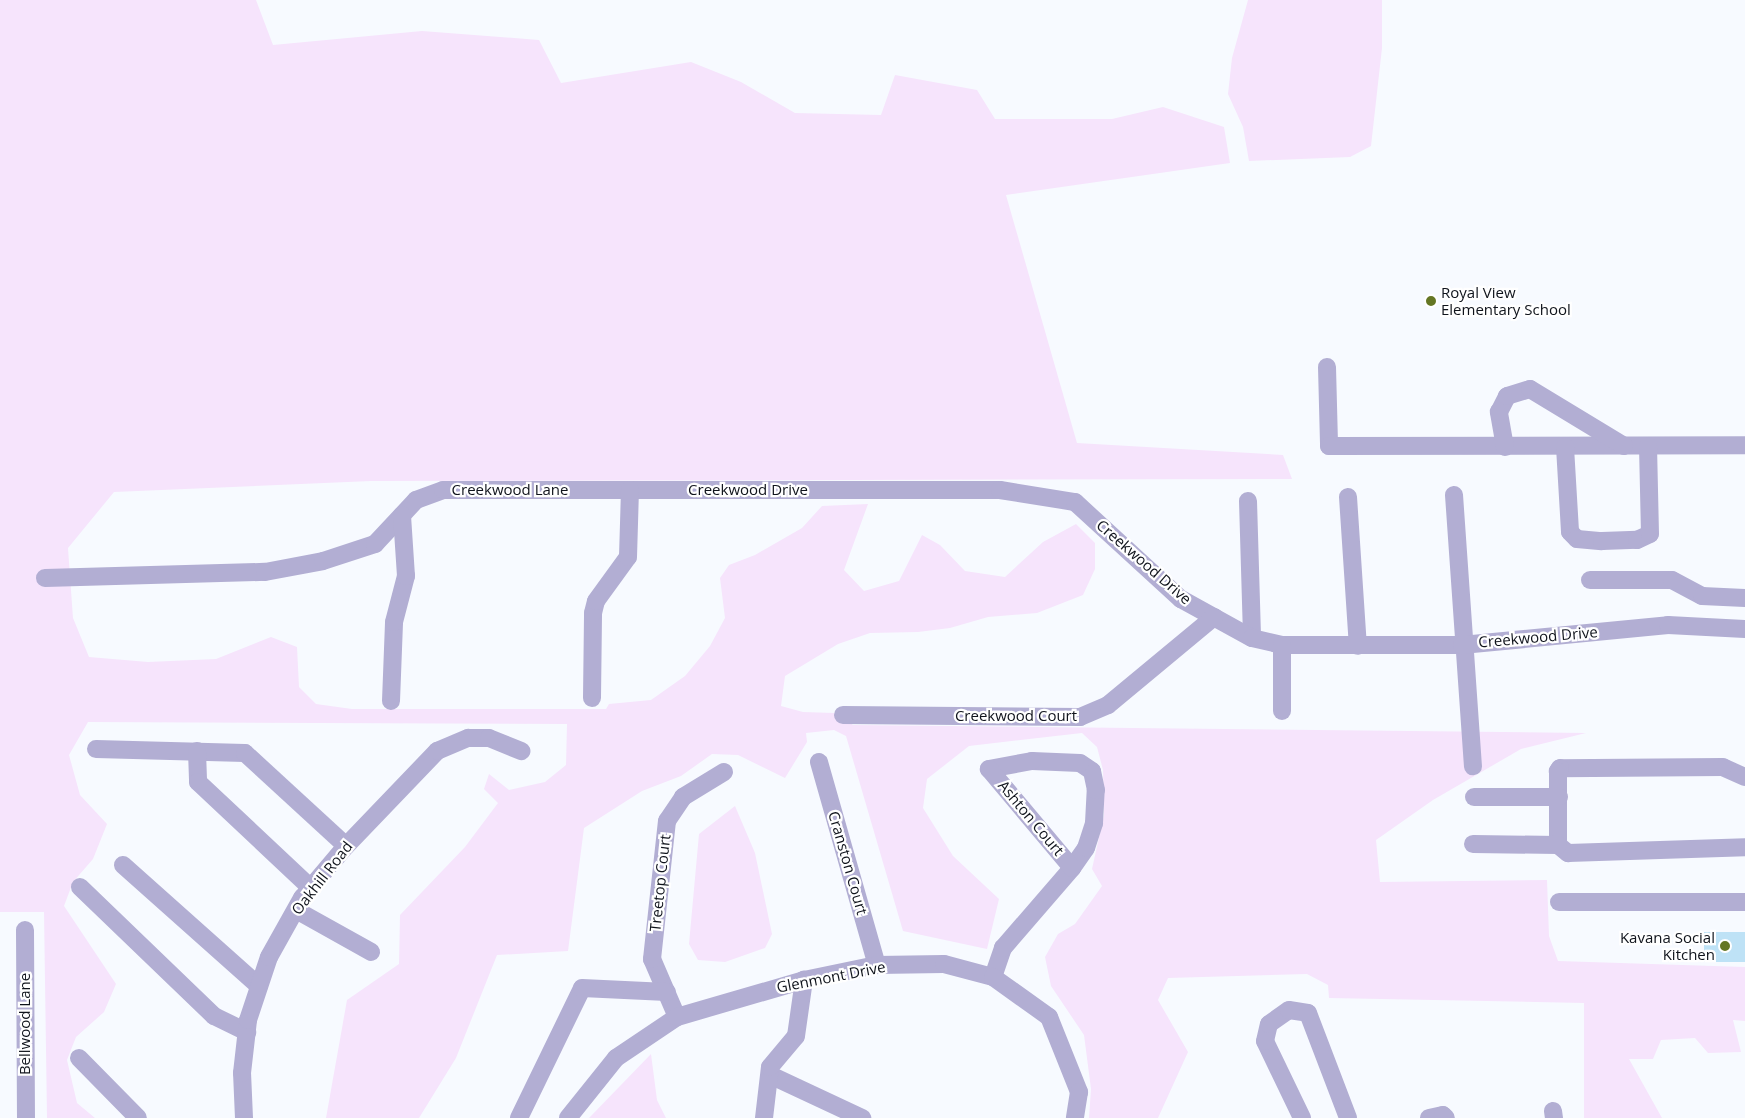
<!DOCTYPE html>
<html>
<head>
<meta charset="utf-8">
<style>
  body { margin:0 }
  #map { position:relative; width:1745px; height:1118px; overflow:hidden; background:#f7faff; font-family:"Open Sans",sans-serif }
  div>[style] { position:absolute }
  [style*='--x'] { left:calc(var(--x)*1px); top:calc(var(--y)*1px); width:calc(var(--w)*1px); rotate:calc(var(--a)*1deg) }
  .green>* { inset:0; background:#f6e4fc }
  .building>* { inset:0; background:#bee2f6; transform-origin:0 0 }
  .minor>* { height:18px; margin:-9px; padding:0 9px; transform-origin:9px; border-radius:9px; background:#b2aed3 }
  .dots>* { width:14px; height:14px; translate:-50% -50%; box-sizing:border-box; border:2px solid #fff; border-radius:50% }
  span { translate:-50% -50%; white-space:nowrap; text-align:center; line-height:1.15; -webkit-text-stroke:4.5px #fff; paint-order:stroke }
  .poi-label { font-size:15px; color:#0f131b }
  .left { translate:0 -50%; text-align:left }
  .right { translate:-100% -50%; text-align:right }
  .street-label { font-size:15px; color:#0f131b }
</style>
</head>
<body>
<div id="map">
  <div class="green">
    <i style="clip-path:polygon(0 0,256px 0,273px 45px,422px 31px,539px 40px,561px 83px,691px 62px,741px 82px,795px 113px,881px 115px,895px 75px,977px 90px,995px 119px,1112px 119px,1163px 107px,1224px 127px,1230px 163px,1006px 195px,1077px 443px,1283px 455px,1292px 479px,371px 481px,114px 492px,68px 548px,73px 618px,89px 657px,148px 662px,216px 659px,271px 637px,297px 647px,299px 687px,316px 704px,352px 709px,606px 709px,609px 704px,651px 700px,685px 676px,710px 646px,725px 618px,720px 578px,729px 565px,755px 555px,802px 528px,822px 506px,868px 504px,844px 570px,864px 591px,899px 581px,922px 535px,940px 545px,965px 571px,1005px 577px,1043px 542px,1076px 524px,1095px 543px,1095px 569px,1083px 595px,1037px 613px,988px 617px,950px 628px,918px 632px,870px 633px,838px 644px,785px 676px,781px 706px,803px 712px,834px 713px,853px 725px,1586px 733px,1521px 749px,1433px 800px,1376px 840px,1380px 882px,1547px 880px,1549px 936px,1558px 961px,1745px 967px,1745px 1021px,1733px 1020px,1741px 1052px,1708px 1053px,1695px 1038px,1661px 1040px,1653px 1059px,1629px 1059px,1662px 1118px,1584px 1118px,1584px 1003px,1329px 998px,1328px 985px,1307px 974px,1168px 978px,1158px 1000px,1188px 1052px,1158px 1118px,1089px 1118px,1091px 1089px,1084px 1035px,1051px 986px,1045px 957px,1058px 934px,1075px 924px,1102px 886px,1092px 869px,1104px 815px,1103px 770px,1097px 747px,1082px 733px,969px 746px,927px 779px,923px 808px,953px 856px,999px 899px,987px 949px,903px 931px,846px 736px,834px 730px,806px 733px,807px 742px,785px 778px,738px 755px,712px 754px,681px 776px,642px 791px,584px 828px,568px 951px,497px 955px,456px 1058px,419px 1118px,326px 1118px,347px 1000px,399px 964px,400px 915px,465px 847px,498px 803px,484px 789px,489px 774px,509px 790px,545px 782px,566px 765px,567px 724px,88px 722px,69px 755px,80px 795px,107px 824px,93px 859px,73px 882px,64px 906px,116px 984px,104px 1012px,76px 1037px,67px 1060px,77px 1103px,95px 1118px,47px 1118px,44px 912px,0 912px)"></i>
    <i style="clip-path:polygon(1248px 0,1382px 0,1382px 48px,1371px 146px,1350px 157px,1249px 161px,1243px 127px,1228px 94px,1232px 58px)"></i>
    <i style="clip-path:polygon(735px 806px,755px 853px,772px 934px,765px 948px,725px 962px,698px 960px,689px 944px,699px 834px)"></i>
    <i style="clip-path:polygon(651px 1054px,657px 1100px,666px 1118px,589px 1118px)"></i>
  </div>
  <div class="building">
    <i style="left:1704px;top:932px;width:41px;height:30px"></i>
  </div>
  <div class="minor">
    <i style="--x:1327;--y:367;--w:79;--a:88.5"></i>
    <i style="--x:1329;--y:446;--w:416;--a:-0.1"></i>
    <i style="--x:1505;--y:447;--w:36;--a:-100"></i>
    <i style="--x:1499;--y:412;--w:18;--a:-63"></i>
    <i style="--x:1507;--y:396;--w:24;--a:-17"></i>
    <i style="--x:1530;--y:389;--w:110;--a:31.2"></i>
    <i style="--x:1565;--y:447;--w:85;--a:86.6"></i>
    <i style="--x:1570;--y:532;--w:10;--a:45"></i>
    <i style="--x:1577;--y:539;--w:25;--a:5"></i>
    <i style="--x:1602;--y:541;--w:35;--a:-2"></i>
    <i style="--x:1637;--y:540;--w:14;--a:-25"></i>
    <i style="--x:1650;--y:534;--w:88;--a:-91.3"></i>
    <i style="--x:1454;--y:495;--w:272;--a:86"></i>
    <i style="--x:1348;--y:497;--w:149;--a:86.2"></i>
    <i style="--x:1248;--y:501;--w:137;--a:88.3"></i>
    <i style="--x:45;--y:578;--w:220;--a:-1.6"></i>
    <i style="--x:265;--y:572;--w:59;--a:-10.7"></i>
    <i style="--x:323;--y:561;--w:55;--a:-18.1"></i>
    <i style="--x:375;--y:544;--w:60;--a:-47"></i>
    <i style="--x:416;--y:500;--w:29;--a:-20"></i>
    <i style="--x:443;--y:490;--w:557;--a:0"></i>
    <i style="--x:1000;--y:490;--w:76;--a:9.1"></i>
    <i style="--x:1075;--y:502;--w:144;--a:42.5"></i>
    <i style="--x:1181;--y:599;--w:81;--a:28.8"></i>
    <i style="--x:1252;--y:638;--w:31;--a:13"></i>
    <i style="--x:1282;--y:645;--w:180;--a:0"></i>
    <i style="--x:1462;--y:645;--w:207;--a:-5.5"></i>
    <i style="--x:1668;--y:625;--w:77;--a:3"></i>
    <i style="--x:1590;--y:580;--w:82;--a:0"></i>
    <i style="--x:1672;--y:580;--w:34;--a:28"></i>
    <i style="--x:1702;--y:596;--w:43;--a:2.7"></i>
    <i style="--x:1282;--y:645;--w:66;--a:90"></i>
    <i style="--x:592;--y:698;--w:85;--a:-89.3"></i>
    <i style="--x:593;--y:613;--w:12;--a:-76"></i>
    <i style="--x:596;--y:601;--w:54;--a:-54"></i>
    <i style="--x:628;--y:557;--w:67;--a:-88.3"></i>
    <i style="--x:391;--y:701;--w:79;--a:-87.8"></i>
    <i style="--x:394;--y:622;--w:48;--a:-75.4"></i>
    <i style="--x:406;--y:576;--w:61;--a:-93.8"></i>
    <i style="--x:843;--y:715;--w:237;--a:0.5"></i>
    <i style="--x:1080;--y:717;--w:30;--a:-23"></i>
    <i style="--x:1108;--y:705;--w:138;--a:-39.7"></i>
    <i style="--x:96;--y:749;--w:149;--a:1.5"></i>
    <i style="--x:245;--y:753;--w:137;--a:42.6"></i>
    <i style="--x:197;--y:751;--w:31;--a:88"></i>
    <i style="--x:198;--y:782;--w:155;--a:43.2"></i>
    <i style="--x:819;--y:762;--w:211;--a:74.1"></i>
    <i style="--x:1745;--y:777;--w:24;--a:-156"></i>
    <i style="--x:1723;--y:767;--w:163;--a:179.6"></i>
    <i style="--x:1560;--y:768;--w:4;--a:124"></i>
    <i style="--x:1558;--y:771;--w:74;--a:90"></i>
    <i style="--x:1558;--y:845;--w:13;--a:39"></i>
    <i style="--x:1568;--y:853;--w:177;--a:-1.9"></i>
    <i style="--x:1474;--y:797;--w:85;--a:0"></i>
    <i style="--x:1473;--y:844;--w:85;--a:0.7"></i>
    <i style="--x:123;--y:865;--w:182;--a:41.7"></i>
    <i style="--x:80;--y:887;--w:186;--a:43.9"></i>
    <i style="--x:214;--y:1016;--w:37;--a:26"></i>
    <i style="--x:1559;--y:902;--w:186;--a:0"></i>
    <i style="--x:296;--y:910;--w:86;--a:29.2"></i>
    <i style="--x:25;--y:930;--w:188;--a:89.7"></i>
    <i style="--x:993;--y:977;--w:31;--a:-71"></i>
    <i style="--x:1003;--y:948;--w:106;--a:-49.2"></i>
    <i style="--x:1072;--y:868;--w:24;--a:-55"></i>
    <i style="--x:1086;--y:848;--w:26;--a:-72"></i>
    <i style="--x:1094;--y:823;--w:33;--a:-87"></i>
    <i style="--x:1096;--y:790;--w:19;--a:-102"></i>
    <i style="--x:1092;--y:771;--w:14;--a:-146"></i>
    <i style="--x:1080;--y:763;--w:48;--a:-177.6"></i>
    <i style="--x:1032;--y:761;--w:44;--a:169.5"></i>
    <i style="--x:989;--y:769;--w:129;--a:50"></i>
    <i style="--x:677;--y:1017;--w:63;--a:-113.3"></i>
    <i style="--x:652;--y:959;--w:139;--a:-83.8"></i>
    <i style="--x:667;--y:821;--w:29;--a:-56"></i>
    <i style="--x:683;--y:797;--w:48;--a:-31.4"></i>
    <i style="--x:79;--y:1058;--w:84;--a:45.5"></i>
    <i style="--x:770;--y:1075;--w:102;--a:25.1"></i>
    <i style="--x:1553;--y:1111;--w:7;--a:82"></i>
    <i style="--x:244;--y:1118;--w:45;--a:-92.5"></i>
    <i style="--x:242;--y:1073;--w:53;--a:-83.5"></i>
    <i style="--x:248;--y:1020;--w:66;--a:-71.6"></i>
    <i style="--x:269;--y:957;--w:68;--a:-60.8"></i>
    <i style="--x:302;--y:898;--w:68;--a:-49.8"></i>
    <i style="--x:346;--y:846;--w:132;--a:-46.2"></i>
    <i style="--x:437;--y:751;--w:34;--a:-23"></i>
    <i style="--x:468;--y:738;--w:21;--a:0"></i>
    <i style="--x:489;--y:738;--w:35;--a:22"></i>
    <i style="--x:519;--y:1118;--w:144;--a:-64.1"></i>
    <i style="--x:582;--y:988;--w:85;--a:2.7"></i>
    <i style="--x:568;--y:1118;--w:77;--a:-51.3"></i>
    <i style="--x:616;--y:1058;--w:73;--a:-33.9"></i>
    <i style="--x:677;--y:1017;--w:132;--a:-16.2"></i>
    <i style="--x:804;--y:980;--w:75;--a:-11.6"></i>
    <i style="--x:877;--y:965;--w:67;--a:-0.9"></i>
    <i style="--x:944;--y:964;--w:51;--a:14.9"></i>
    <i style="--x:993;--y:977;--w:69;--a:35.5"></i>
    <i style="--x:1049;--y:1017;--w:81;--a:68.2"></i>
    <i style="--x:1079;--y:1092;--w:26;--a:99"></i>
    <i style="--x:764;--y:1118;--w:51;--a:-83.3"></i>
    <i style="--x:770;--y:1067;--w:40;--a:-50"></i>
    <i style="--x:796;--y:1036;--w:57;--a:-81.9"></i>
    <i style="--x:1302;--y:1118;--w:85;--a:-115.7"></i>
    <i style="--x:1265;--y:1041;--w:17;--a:-77"></i>
    <i style="--x:1269;--y:1024;--w:24;--a:-35"></i>
    <i style="--x:1289;--y:1010;--w:19;--a:9"></i>
    <i style="--x:1308;--y:1013;--w:112;--a:69.1"></i>
    <i style="--x:1429;--y:1118;--w:14;--a:-12"></i>
    <i style="--x:1443;--y:1115;--w:4;--a:45"></i>
  </div>
  <div class="dots">
    <i style="left:1431px;top:301px;background:#647624"></i>
    <i style="left:1725px;top:946px;background:#647624"></i>
  </div>
  <div class="poi-label">
    <span class="left" style="left:1441px;top:301px">Royal View<br>Elementary School</span>
    <span class="right" style="left:1715px;top:946px">Kavana Social<br>Kitchen</span>
  </div>
  <div class="street-label">
    <span style="left:510px;top:490px">Creekwood Lane</span>
    <span style="left:748px;top:490px">Creekwood Drive</span>
    <span style="left:1144px;top:562px;rotate:41deg">Creekwood Drive</span>
    <span style="left:1538px;top:637px;rotate:-5deg">Creekwood Drive</span>
    <span style="left:1016px;top:716px">Creekwood Court</span>
    <span style="left:1031px;top:818px;rotate:50deg">Ashton Court</span>
    <span style="left:848px;top:863px;rotate:74deg">Cranston Court</span>
    <span style="left:322px;top:878px;rotate:-52deg">Oakhill Road</span>
    <span style="left:660px;top:883px;rotate:-84deg">Treetop Court</span>
    <span style="left:831px;top:977px;rotate:-11deg">Glenmont Drive</span>
    <span style="left:25px;top:1024px;rotate:-90deg">Bellwood Lane</span>
  </div>
</div>
</body>
</html>
